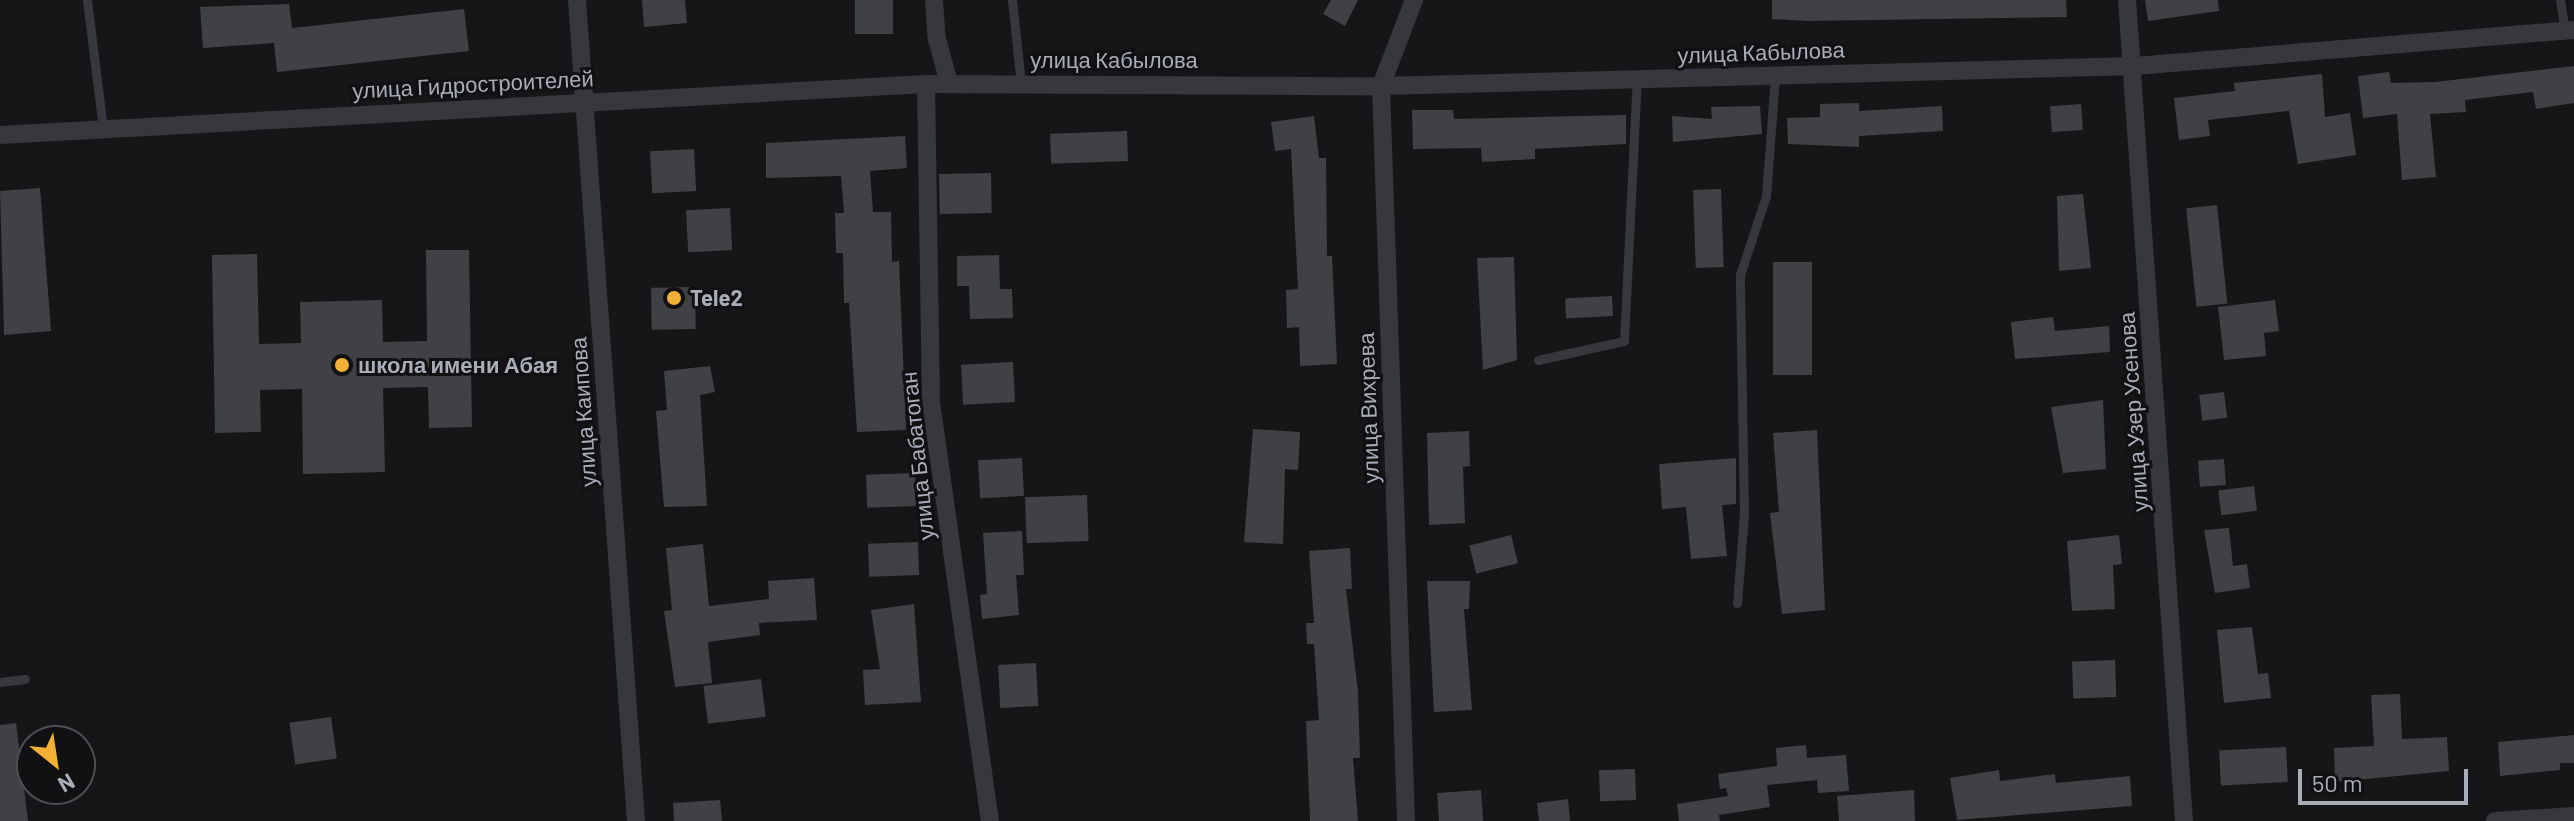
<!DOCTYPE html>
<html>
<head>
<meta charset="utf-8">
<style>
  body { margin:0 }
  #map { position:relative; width:2574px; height:821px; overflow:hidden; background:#161618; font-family:Barlow,sans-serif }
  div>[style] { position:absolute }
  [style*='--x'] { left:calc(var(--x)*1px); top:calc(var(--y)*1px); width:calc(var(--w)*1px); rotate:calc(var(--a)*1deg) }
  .building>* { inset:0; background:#404145; transform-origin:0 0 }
  .service>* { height:9px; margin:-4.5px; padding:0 4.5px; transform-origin:4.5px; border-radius:4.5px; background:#37383d }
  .minor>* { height:18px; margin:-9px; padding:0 9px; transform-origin:9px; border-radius:9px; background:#37383d }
  .dots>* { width:22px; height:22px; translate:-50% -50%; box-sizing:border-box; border:4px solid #111113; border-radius:50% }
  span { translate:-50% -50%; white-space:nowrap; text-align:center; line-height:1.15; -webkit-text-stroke:6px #111113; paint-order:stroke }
  .street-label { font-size:22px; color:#a8adb8 }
  .poi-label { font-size:22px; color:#a8adb8; font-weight:700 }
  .left { translate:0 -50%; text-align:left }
  .north { position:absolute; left:16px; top:725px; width:80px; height:80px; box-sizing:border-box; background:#111113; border:2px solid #4d4f55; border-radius:50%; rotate:150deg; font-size:22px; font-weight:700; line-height:32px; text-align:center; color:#a8adb8 }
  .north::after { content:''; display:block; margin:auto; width:28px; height:36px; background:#f2b134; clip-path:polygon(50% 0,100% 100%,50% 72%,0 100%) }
  .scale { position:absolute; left:2298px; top:769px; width:170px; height:36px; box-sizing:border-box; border:4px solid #a8adb8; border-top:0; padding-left:10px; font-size:24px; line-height:28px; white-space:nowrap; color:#a8adb8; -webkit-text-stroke:6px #111113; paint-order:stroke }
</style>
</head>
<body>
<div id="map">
  <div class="building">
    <i style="clip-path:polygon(642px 0,685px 0,687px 23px,644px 27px)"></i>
    <i style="left:855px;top:0;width:38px;height:34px"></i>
    <i style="clip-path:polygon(1331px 0,1358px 0,1345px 26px,1323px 14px)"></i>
    <i style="clip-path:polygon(1772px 0,2066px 0,2067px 17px,1807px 21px,1772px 19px)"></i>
    <i style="clip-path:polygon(2145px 0,2218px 0,2219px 11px,2148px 21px)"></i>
    <i style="clip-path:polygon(289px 4px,292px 28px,464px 9px,469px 51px,277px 72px,274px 43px,203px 48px,200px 7px)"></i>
    <i style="clip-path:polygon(2574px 66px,2574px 103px,2536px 109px,2533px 92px,2465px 100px,2466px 112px,2430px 114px,2436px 177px,2402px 180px,2397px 114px,2363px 118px,2358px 76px,2389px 72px,2391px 83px,2435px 82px)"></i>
    <i style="clip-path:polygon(2322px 74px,2325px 117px,2350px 113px,2356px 155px,2298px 164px,2289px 111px,2208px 120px,2210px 136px,2179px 140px,2174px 98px,2235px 91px,2234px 83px)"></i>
    <i style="clip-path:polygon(1859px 103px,1859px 111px,1942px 106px,1943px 131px,1859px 136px,1859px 147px,1788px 144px,1787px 118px,1820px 117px,1820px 104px)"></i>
    <i style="left:2081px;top:104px;width:26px;height:31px;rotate:86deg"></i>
    <i style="clip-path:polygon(1760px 106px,1762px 134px,1673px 142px,1672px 116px,1712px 119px,1711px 107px)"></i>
    <i style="clip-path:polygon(1412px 110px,1453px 110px,1454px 119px,1626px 115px,1626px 144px,1535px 149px,1535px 159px,1482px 162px,1481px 148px,1413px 149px)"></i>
    <i style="clip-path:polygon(1314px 116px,1319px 158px,1326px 158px,1327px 256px,1332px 256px,1337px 364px,1300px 366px,1299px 327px,1287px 328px,1286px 290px,1298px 289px,1291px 149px,1275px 151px,1271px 122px)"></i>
    <i style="left:1127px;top:131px;width:30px;height:77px;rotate:88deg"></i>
    <i style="clip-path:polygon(905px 136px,907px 168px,870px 171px,873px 212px,891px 212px,892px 262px,899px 261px,906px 430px,857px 432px,849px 303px,844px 303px,843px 253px,836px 253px,835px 213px,844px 213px,841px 176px,766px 178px,766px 143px)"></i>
    <i style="left:694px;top:149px;width:42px;height:44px;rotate:87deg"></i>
    <i style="left:991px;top:173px;width:40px;height:52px;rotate:89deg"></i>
    <i style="clip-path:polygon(40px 188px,51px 331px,4px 335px,0 191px)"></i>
    <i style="left:1721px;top:189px;width:78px;height:28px;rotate:88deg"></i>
    <i style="clip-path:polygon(2083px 194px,2091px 268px,2059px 271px,2057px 196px)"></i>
    <i style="left:2217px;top:205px;width:99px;height:31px;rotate:84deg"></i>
    <i style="left:730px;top:208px;width:42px;height:44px;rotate:87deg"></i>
    <i style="clip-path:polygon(426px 250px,469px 250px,472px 427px,429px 428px,428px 387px,383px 388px,385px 472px,303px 474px,302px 389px,260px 390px,261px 432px,215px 433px,212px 255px,257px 254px,259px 344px,301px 343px,300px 302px,382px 300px,383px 342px,427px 341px)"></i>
    <i style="clip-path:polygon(999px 255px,1000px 289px,1012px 289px,1013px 318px,970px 319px,969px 286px,957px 286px,957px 256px)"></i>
    <i style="clip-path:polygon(1514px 257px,1517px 360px,1483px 370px,1477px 258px)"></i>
    <i style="left:1773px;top:262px;width:39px;height:113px"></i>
    <i style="left:695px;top:287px;width:42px;height:44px;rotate:89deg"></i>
    <i style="left:1612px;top:296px;width:20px;height:47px;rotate:87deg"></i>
    <i style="clip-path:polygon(2275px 300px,2279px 331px,2264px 333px,2266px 356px,2224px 360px,2218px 307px)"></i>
    <i style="clip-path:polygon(2053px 317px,2055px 331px,2109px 326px,2110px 352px,2015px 359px,2011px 322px)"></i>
    <i style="left:1013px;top:362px;width:40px;height:52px;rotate:87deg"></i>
    <i style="clip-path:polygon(710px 366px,715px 392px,700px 395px,707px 506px,664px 507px,656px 411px,667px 410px,664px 371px)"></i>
    <i style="left:2224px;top:392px;width:26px;height:25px;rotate:83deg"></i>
    <i style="clip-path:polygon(2103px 400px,2106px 469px,2063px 473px,2051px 407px)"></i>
    <i style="clip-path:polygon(1253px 429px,1300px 432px,1298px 470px,1285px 469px,1283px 544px,1244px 542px)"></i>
    <i style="clip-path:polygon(1817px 430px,1825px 610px,1782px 614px,1770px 513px,1779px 512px,1773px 433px)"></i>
    <i style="clip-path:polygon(1469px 431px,1470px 466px,1463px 467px,1465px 523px,1429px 525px,1427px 433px)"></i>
    <i style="left:1022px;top:458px;width:38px;height:44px;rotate:87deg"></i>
    <i style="clip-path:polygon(1736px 458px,1736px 504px,1722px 505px,1727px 556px,1691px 559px,1686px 507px,1662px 509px,1659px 464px)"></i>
    <i style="left:2224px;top:459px;width:26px;height:26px;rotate:86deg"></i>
    <i style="left:915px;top:473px;width:33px;height:49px;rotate:88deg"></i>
    <i style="left:2254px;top:486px;width:25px;height:36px;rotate:83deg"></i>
    <i style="left:1087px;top:495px;width:46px;height:62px;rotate:88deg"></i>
    <i style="clip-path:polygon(2229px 528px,2233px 566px,2247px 564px,2250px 588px,2215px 593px,2204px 530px)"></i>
    <i style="clip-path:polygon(1022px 531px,1024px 575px,1016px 575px,1019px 615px,982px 619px,980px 595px,987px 594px,983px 533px)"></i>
    <i style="left:1511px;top:535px;width:29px;height:43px;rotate:76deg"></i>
    <i style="clip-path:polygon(2119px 535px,2122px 564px,2113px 565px,2115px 609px,2072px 611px,2067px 541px)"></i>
    <i style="left:918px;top:542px;width:33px;height:50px;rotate:88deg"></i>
    <i style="clip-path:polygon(703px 544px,709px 606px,769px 599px,768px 581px,814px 578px,817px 620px,759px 623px,760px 635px,708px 642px,712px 683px,675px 687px,664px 611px,672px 610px,666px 548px)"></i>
    <i style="clip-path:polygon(1350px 548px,1352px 589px,1346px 589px,1358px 692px,1360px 758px,1353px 758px,1358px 821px,1310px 821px,1306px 721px,1319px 720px,1314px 644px,1307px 644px,1306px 623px,1314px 623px,1309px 551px)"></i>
    <i style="clip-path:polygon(1427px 581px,1470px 581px,1469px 609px,1464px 609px,1472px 710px,1434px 712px)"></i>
    <i style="clip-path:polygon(914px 604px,921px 702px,865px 705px,863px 670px,880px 669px,871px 610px)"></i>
    <i style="clip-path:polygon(2252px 627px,2258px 674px,2268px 673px,2271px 698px,2224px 703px,2217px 630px)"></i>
    <i style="left:2115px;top:660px;width:37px;height:43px;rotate:88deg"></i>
    <i style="left:1036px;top:663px;width:43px;height:38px;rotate:87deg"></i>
    <i style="left:761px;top:679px;width:38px;height:58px;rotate:83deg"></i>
    <i style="clip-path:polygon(2400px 694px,2402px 739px,2447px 737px,2449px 771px,2335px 782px,2334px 748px,2374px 746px,2371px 695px)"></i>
    <i style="left:331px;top:717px;width:42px;height:42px;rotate:82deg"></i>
    <i style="clip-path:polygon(16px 723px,28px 821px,0 821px,0 725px)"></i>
    <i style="clip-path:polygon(2574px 735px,2574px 763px,2560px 763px,2560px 770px,2500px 776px,2498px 742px)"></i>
    <i style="clip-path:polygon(1806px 745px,1807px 758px,1846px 755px,1849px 791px,1818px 793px,1817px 780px,1767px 785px,1770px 807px,1719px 815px,1720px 821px,1679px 821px,1677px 804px,1728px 796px,1726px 788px,1720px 789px,1718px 774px,1777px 766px,1776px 748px)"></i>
    <i style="left:2286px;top:747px;width:35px;height:67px;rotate:87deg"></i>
    <i style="left:1635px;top:769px;width:31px;height:36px;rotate:88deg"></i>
    <i style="clip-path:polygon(1999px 770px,2000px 781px,2055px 774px,2056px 783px,2130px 776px,2132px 806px,1957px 820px,1950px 778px)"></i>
    <i style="left:1481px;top:790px;width:31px;height:44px;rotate:86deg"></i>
    <i style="clip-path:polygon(1914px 790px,1915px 821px,1839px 821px,1837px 796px)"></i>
    <i style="clip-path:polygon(1568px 799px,1570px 821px,1539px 821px,1537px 803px)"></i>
    <i style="clip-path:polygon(720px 800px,722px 821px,674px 821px,673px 803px)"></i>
  </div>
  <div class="service">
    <i style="--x:87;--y:0;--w:130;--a:82.9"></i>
    <i style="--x:1012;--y:0;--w:84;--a:83.9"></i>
    <i style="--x:2560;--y:0;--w:31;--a:81"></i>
    <i style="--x:1538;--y:360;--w:88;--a:-12.5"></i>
    <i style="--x:1624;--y:341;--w:262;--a:-87.2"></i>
    <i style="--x:1737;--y:603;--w:88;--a:-85.5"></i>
    <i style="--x:1744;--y:515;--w:240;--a:-91"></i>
    <i style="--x:1740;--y:275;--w:83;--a:-71.8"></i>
    <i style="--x:1766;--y:196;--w:120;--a:-85.7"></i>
    <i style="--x:0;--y:682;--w:25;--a:-7"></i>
  </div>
  <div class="minor">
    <i style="--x:577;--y:0;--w:823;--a:85.89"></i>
    <i style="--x:934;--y:0;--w:39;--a:86"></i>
    <i style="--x:937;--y:39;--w:46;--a:74.7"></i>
    <i style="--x:2127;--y:0;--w:823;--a:86.03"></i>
    <i style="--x:926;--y:84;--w:318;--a:89.1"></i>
    <i style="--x:931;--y:402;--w:423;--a:82"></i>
    <i style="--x:0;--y:135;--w:927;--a:-3.15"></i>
    <i style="--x:926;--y:84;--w:455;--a:0.3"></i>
    <i style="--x:1381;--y:86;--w:754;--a:-1.52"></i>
    <i style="--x:2135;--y:66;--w:440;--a:-4.7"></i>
    <i style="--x:1406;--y:821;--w:735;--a:-91.95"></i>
    <i style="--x:1381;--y:86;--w:92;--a:-69"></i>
    <i style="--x:2495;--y:821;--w:79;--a:-3.6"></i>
  </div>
  <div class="dots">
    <i style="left:674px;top:298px;background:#f2b134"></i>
    <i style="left:342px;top:365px;background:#f2b134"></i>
  </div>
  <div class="street-label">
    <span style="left:1761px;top:52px;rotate:-2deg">улица Кабылова</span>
    <span style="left:1114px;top:60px">улица Кабылова</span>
    <span style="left:473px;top:84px;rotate:-3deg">улица Гидростроителей</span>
    <span style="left:1368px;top:408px;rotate:-92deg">улица Вихрева</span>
    <span style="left:583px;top:412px;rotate:-94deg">улица Каипова</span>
    <span style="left:2133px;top:412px;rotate:-94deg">улица Узер Усенова</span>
    <span style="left:917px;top:456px;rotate:-96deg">улица Бабатоган</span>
  </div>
  <div class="poi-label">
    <span class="left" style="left:690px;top:298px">Tele2</span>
    <span class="left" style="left:358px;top:365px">школа имени Абая</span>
  </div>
  <div class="north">N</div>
  <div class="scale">50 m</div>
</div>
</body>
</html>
